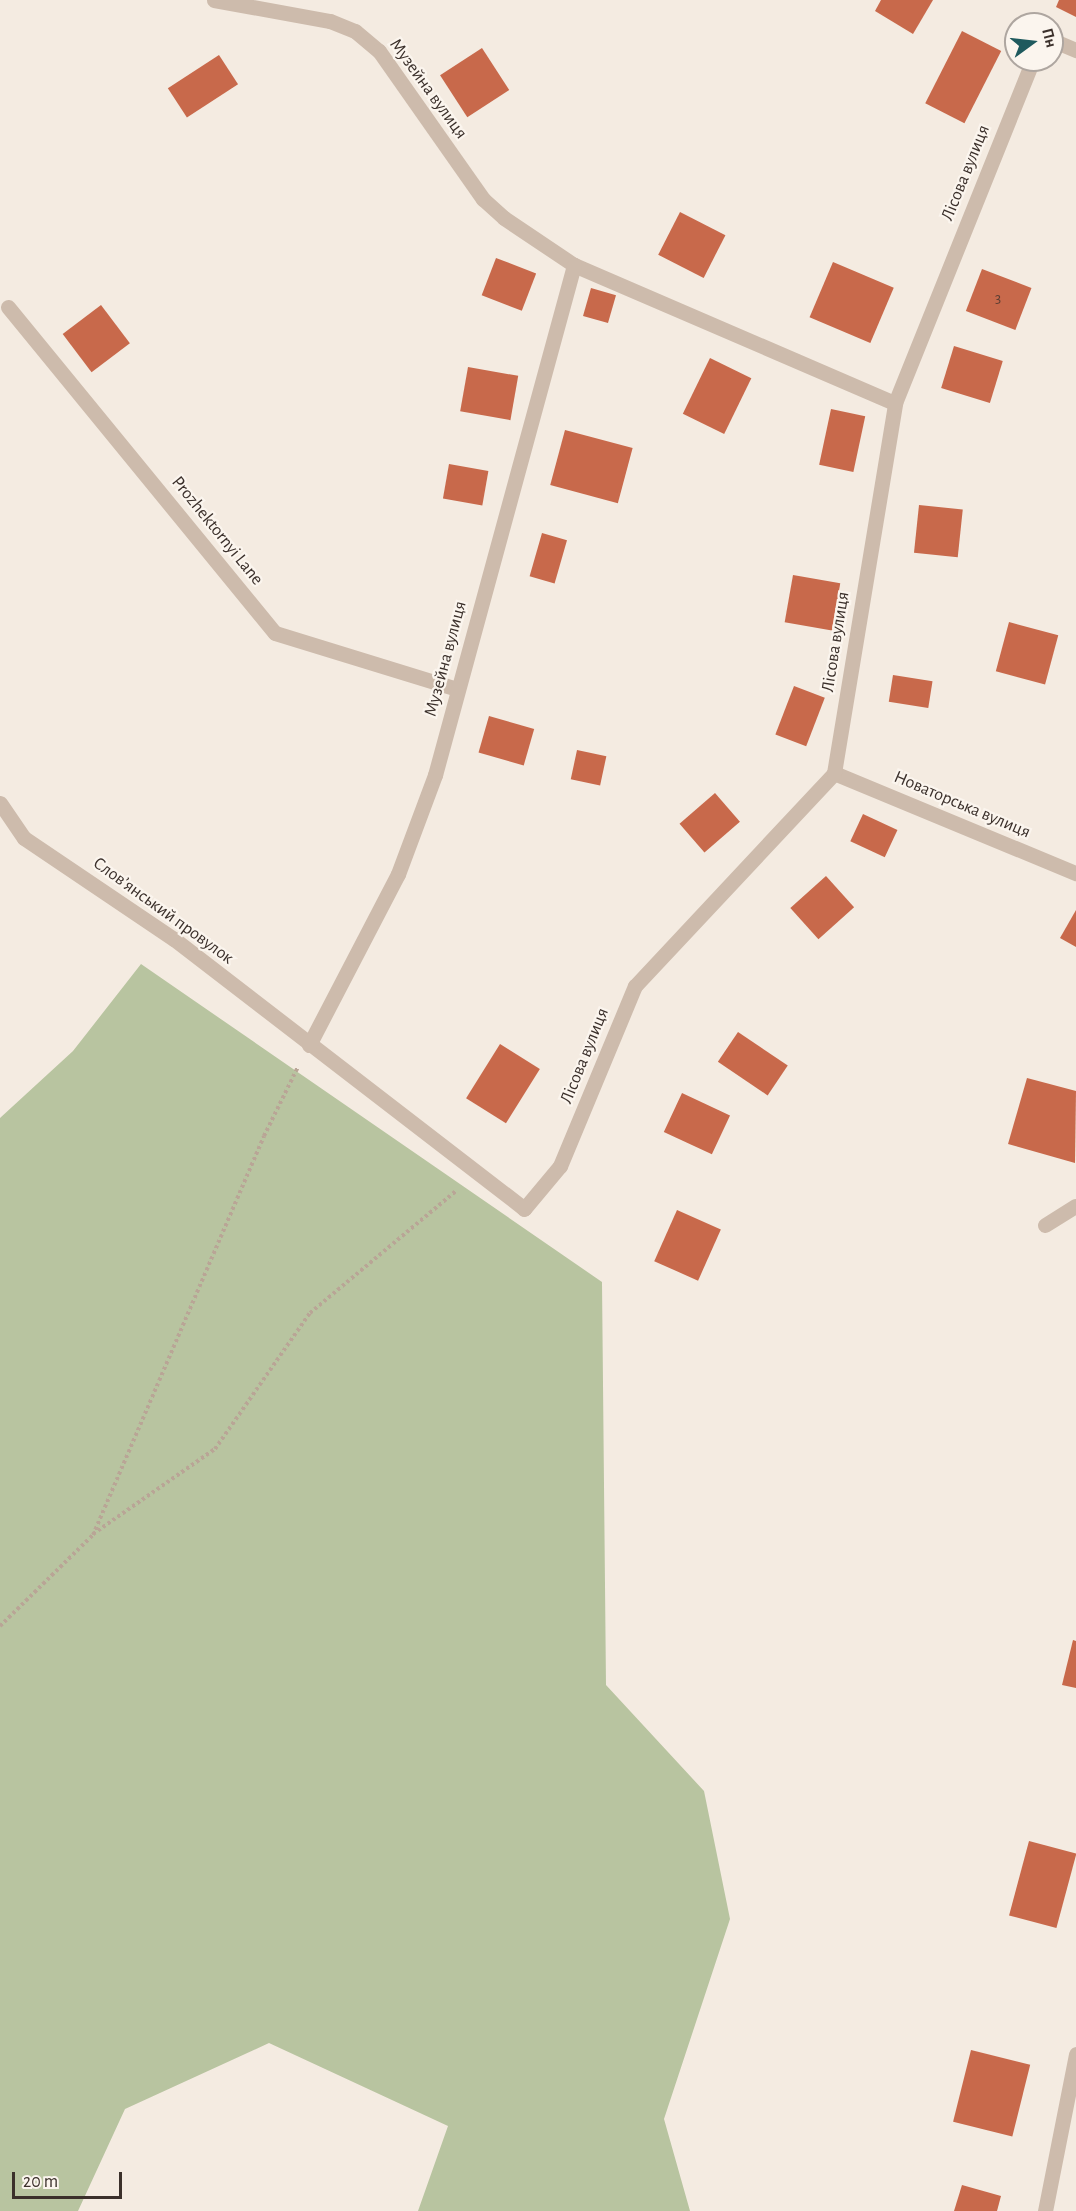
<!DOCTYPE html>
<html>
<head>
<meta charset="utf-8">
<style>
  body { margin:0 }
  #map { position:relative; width:1076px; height:2211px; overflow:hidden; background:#f4ebe1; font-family:"Alegreya Sans",sans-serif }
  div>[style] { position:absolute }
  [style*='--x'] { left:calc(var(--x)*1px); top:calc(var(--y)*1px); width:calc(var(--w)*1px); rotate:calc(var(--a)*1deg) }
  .green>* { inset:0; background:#b8c4a0 }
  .building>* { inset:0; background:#c8694b; transform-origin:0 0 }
  .path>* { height:4px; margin-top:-2px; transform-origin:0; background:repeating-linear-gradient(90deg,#b9a596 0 3px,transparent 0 6px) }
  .service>* { height:15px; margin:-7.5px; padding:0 7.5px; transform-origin:7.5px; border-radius:7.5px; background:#cdbbac }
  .minor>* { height:15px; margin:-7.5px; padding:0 7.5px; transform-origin:7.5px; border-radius:7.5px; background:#cdbbac }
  span { translate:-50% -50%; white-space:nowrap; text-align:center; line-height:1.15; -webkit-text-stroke:4.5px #fbf5ee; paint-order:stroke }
  .number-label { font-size:15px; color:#5e3e33 }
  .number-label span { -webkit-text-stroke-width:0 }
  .street-label { font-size:18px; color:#3b302b }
  .north { position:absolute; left:1004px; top:12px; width:60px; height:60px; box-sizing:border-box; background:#fbf5ee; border:2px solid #aea6a0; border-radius:50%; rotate:75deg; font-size:16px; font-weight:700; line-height:24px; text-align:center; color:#3b302b }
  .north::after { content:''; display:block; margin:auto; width:21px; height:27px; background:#1f5a5e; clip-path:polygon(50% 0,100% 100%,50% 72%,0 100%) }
  .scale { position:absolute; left:12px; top:2172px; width:110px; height:27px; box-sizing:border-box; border:3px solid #3b302b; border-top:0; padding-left:8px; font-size:18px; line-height:21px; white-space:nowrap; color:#3b302b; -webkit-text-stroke:4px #fbf5ee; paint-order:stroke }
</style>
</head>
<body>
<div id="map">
  <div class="green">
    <i style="clip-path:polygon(141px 964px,602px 1282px,606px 1685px,704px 1791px,730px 1919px,664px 2119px,690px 2211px,418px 2211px,448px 2126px,269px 2043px,125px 2109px,78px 2211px,0 2211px,0 1118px,73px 1051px)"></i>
  </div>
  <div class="building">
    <i style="clip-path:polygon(881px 0,933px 0,913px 34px,875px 11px)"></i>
    <i style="clip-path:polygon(1059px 0,1076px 0,1076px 17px,1056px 7px)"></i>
    <i style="left:962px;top:31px;width:44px;height:81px;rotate:27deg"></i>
    <i style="left:482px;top:48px;width:50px;height:50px;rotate:57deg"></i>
    <i style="left:219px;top:55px;width:35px;height:61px;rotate:57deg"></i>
    <i style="left:680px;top:212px;width:51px;height:48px;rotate:27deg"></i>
    <i style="left:496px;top:258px;width:43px;height:40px;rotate:21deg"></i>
    <i style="left:833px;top:262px;width:66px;height:60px;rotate:23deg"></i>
    <i style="left:982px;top:269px;width:53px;height:45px;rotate:21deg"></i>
    <i style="left:591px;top:288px;width:26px;height:29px;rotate:16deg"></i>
    <i style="left:101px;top:305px;width:48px;height:48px;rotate:53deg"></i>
    <i style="left:954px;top:346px;width:51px;height:44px;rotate:17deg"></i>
    <i style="left:710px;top:358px;width:46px;height:62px;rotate:26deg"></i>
    <i style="left:468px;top:367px;width:51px;height:45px;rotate:10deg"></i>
    <i style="left:831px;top:409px;width:35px;height:57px;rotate:12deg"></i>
    <i style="left:565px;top:430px;width:70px;height:57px;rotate:15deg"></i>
    <i style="left:449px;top:464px;width:40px;height:35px;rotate:10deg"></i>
    <i style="left:919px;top:505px;width:44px;height:48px;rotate:6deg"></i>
    <i style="left:542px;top:533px;width:26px;height:45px;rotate:16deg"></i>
    <i style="left:793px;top:575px;width:48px;height:48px;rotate:10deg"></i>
    <i style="left:1009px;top:622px;width:51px;height:51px;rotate:15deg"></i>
    <i style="left:893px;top:675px;width:40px;height:27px;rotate:9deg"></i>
    <i style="left:794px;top:686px;width:33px;height:52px;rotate:21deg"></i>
    <i style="left:489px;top:716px;width:47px;height:38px;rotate:16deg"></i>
    <i style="left:577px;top:750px;width:30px;height:30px;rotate:12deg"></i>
    <i style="left:715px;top:793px;width:38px;height:47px;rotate:49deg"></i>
    <i style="left:863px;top:814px;width:38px;height:30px;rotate:25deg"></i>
    <i style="left:826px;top:876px;width:42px;height:48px;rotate:48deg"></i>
    <i style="clip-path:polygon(1076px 910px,1076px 947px,1060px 938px)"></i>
    <i style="left:738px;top:1032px;width:60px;height:36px;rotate:34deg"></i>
    <i style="left:500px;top:1044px;width:47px;height:64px;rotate:32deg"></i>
    <i style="clip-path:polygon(1027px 1078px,1076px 1091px,1075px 1163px,1008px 1144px)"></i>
    <i style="left:682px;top:1093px;width:53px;height:43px;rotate:25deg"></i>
    <i style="left:677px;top:1210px;width:48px;height:56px;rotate:24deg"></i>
    <i style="clip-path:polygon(1073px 1640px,1076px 1641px,1076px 1688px,1062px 1685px)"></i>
    <i style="left:1029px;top:1841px;width:49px;height:77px;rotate:15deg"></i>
    <i style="left:971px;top:2050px;width:61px;height:74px;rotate:14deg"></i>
    <i style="clip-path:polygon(962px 2185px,1001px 2196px,997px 2211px,954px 2211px)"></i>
  </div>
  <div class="path">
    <i style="--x:93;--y:1534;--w:149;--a:-34.9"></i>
    <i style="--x:215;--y:1449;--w:166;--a:-55.1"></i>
    <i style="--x:310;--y:1313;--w:190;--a:-39.9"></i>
    <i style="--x:0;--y:1626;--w:130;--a:-44.4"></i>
    <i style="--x:93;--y:1535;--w:434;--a:-66.8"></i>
    <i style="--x:264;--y:1136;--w:77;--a:-63.8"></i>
  </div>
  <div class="service">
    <i style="--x:1045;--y:1225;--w:36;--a:-32"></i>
  </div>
  <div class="minor">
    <i style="--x:214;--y:0;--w:118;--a:10.3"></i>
    <i style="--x:330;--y:21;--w:27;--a:22"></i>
    <i style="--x:355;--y:31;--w:31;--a:40"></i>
    <i style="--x:379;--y:51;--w:181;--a:54.9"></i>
    <i style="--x:483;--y:199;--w:28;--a:42"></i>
    <i style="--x:504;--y:218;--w:84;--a:33.9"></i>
    <i style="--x:574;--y:265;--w:349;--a:23.3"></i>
    <i style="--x:1052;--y:40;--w:26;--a:23"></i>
    <i style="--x:8;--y:307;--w:421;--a:50.7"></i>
    <i style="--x:275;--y:633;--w:190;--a:17.1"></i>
    <i style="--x:834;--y:773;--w:262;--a:22.5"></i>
    <i style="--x:0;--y:803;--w:42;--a:55.6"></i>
    <i style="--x:24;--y:838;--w:181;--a:34"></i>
    <i style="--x:174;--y:939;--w:442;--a:37.6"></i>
    <i style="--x:524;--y:1209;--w:56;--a:-50.1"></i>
    <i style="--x:560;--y:1166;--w:195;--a:-67.4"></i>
    <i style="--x:635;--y:986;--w:291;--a:-46.9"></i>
    <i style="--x:834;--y:773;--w:375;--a:-80.6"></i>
    <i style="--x:895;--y:403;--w:370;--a:-68.1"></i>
    <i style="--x:309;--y:1045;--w:193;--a:-62.5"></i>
    <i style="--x:398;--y:874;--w:106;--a:-69.5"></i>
    <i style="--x:435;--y:775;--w:529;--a:-74.75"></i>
    <i style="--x:1045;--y:2211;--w:160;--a:-78.8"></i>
  </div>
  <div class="number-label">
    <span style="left:998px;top:299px">3</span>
  </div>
  <div class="street-label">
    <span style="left:428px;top:89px;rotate:54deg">Музейна вулиця</span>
    <span style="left:966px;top:173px;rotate:-68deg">Лісова вулиця</span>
    <span style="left:217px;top:531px;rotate:51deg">Prozhektornyi Lane</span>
    <span style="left:836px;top:642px;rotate:-81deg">Лісова вулиця</span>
    <span style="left:446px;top:659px;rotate:-75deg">Музейна вулиця</span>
    <span style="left:962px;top:805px;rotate:23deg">Новаторська вулиця</span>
    <span style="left:163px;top:911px;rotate:36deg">Словʼянський провулок</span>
    <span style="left:585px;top:1056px;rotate:-68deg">Лісова вулиця</span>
  </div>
  <div class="north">Пн</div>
  <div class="scale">20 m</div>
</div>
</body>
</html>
